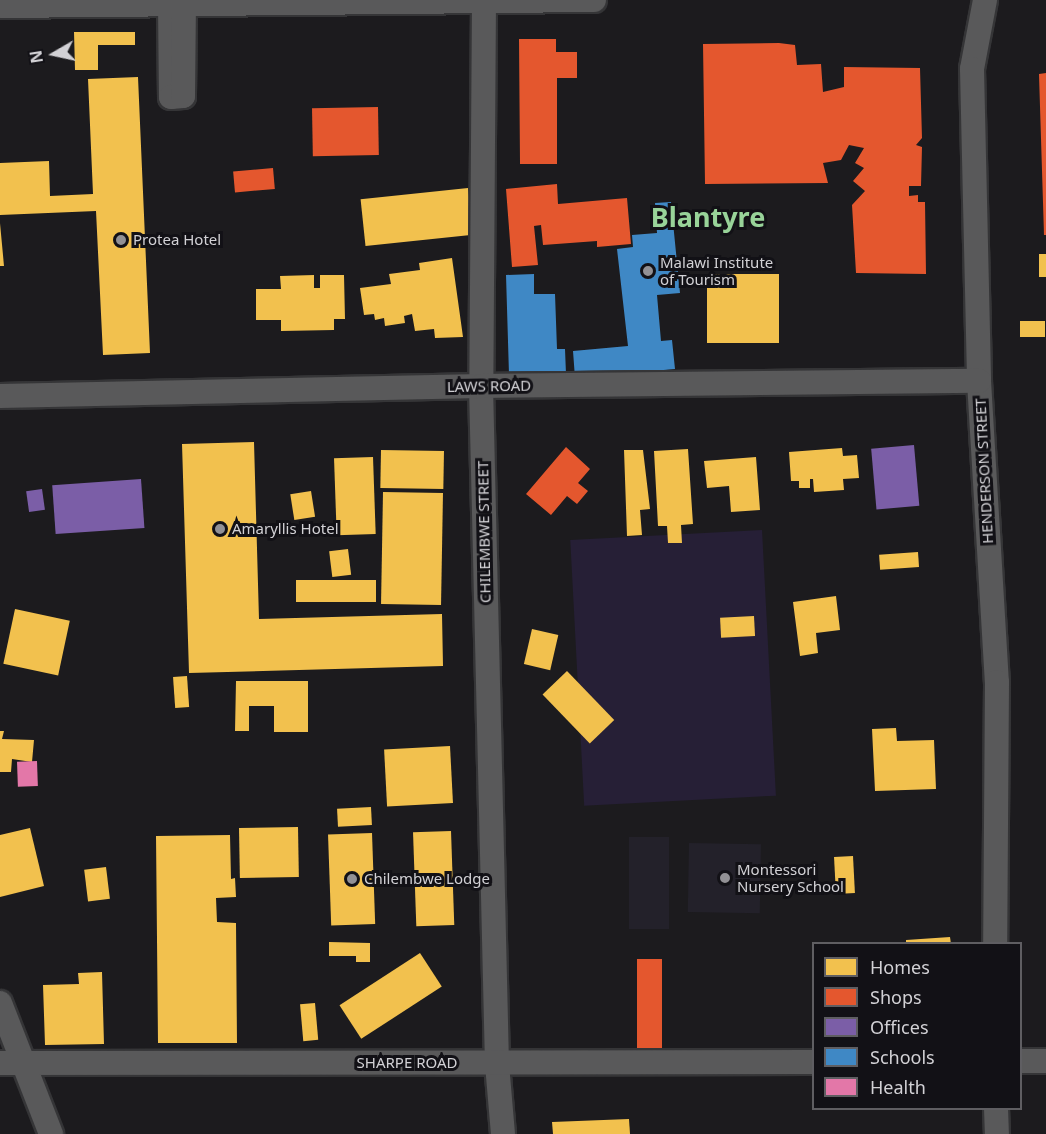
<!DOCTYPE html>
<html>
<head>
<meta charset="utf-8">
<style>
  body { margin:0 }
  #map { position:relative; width:1046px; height:1134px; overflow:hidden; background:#1c1b1e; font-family:"Noto Sans",sans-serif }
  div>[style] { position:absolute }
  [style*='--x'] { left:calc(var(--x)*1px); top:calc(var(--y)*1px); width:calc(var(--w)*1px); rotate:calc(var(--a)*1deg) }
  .built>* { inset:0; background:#23212a; transform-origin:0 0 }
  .green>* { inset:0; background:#261f36; transform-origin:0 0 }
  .homes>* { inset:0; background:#f2c14e; transform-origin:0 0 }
  .shops>* { inset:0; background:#e4572e; transform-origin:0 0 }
  .offices>* { inset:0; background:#7b5ea7; transform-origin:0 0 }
  .schools>* { inset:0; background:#3f88c5 }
  .health>* { inset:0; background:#e377a8; transform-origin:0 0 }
  .roads { filter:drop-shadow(2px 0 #353537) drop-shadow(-2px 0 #353537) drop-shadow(0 2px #353537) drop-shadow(0 -2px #353537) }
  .minor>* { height:24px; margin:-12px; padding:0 12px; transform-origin:12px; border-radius:12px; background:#59595a }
  .dots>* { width:16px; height:16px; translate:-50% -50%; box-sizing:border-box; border:3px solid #121116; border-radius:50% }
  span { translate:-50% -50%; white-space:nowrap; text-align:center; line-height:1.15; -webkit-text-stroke:6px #121116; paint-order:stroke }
  .poi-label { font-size:15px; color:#d2d1d5 }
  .left { translate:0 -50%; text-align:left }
  .street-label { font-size:15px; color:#d2d1d5 }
  .town-label { font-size:27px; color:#98d399; font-weight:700 }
  .legend { position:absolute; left:812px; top:942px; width:210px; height:168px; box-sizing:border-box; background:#121116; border:2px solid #5f5e62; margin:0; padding:8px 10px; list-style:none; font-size:18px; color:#d2d1d5 }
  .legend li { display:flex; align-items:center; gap:12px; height:30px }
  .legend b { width:30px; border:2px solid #5f5e62 }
  .north { position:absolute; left:24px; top:24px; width:60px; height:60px; -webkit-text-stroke:4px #121116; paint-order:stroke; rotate:261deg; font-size:16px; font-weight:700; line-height:24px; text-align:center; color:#d2d1d5 }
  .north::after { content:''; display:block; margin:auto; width:21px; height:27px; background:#d2d1d5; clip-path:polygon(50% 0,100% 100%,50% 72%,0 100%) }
</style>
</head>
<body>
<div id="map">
  <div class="built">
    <i style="left:629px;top:837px;width:40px;height:92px"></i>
    <i style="left:689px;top:843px;width:72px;height:69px;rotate:1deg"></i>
  </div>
  <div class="green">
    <i style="left:762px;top:530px;width:266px;height:192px;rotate:87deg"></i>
  </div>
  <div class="homes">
    <i style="clip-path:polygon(74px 32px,135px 32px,135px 45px,98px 45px,98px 70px,75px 70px)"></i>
    <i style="clip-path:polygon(138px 77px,150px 353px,103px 355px,96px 211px,0 215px,0 163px,49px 161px,50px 196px,93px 194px,88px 79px)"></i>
    <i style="left:468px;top:188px;width:47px;height:108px;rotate:84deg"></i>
    <i style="clip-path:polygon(0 223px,4px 266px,0 266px)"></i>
    <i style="left:1039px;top:254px;width:7px;height:23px"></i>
    <i style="clip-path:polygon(452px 258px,463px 337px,435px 338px,434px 329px,415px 331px,412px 314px,404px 316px,405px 323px,385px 326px,384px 318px,375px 320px,374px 314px,364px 315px,360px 288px,391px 284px,389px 274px,420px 270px,419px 263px)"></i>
    <i style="left:707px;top:274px;width:72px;height:69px"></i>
    <i style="clip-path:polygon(314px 275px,314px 288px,320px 288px,320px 275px,344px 275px,345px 319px,334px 319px,334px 330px,281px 331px,281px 320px,256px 320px,256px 289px,281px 289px,280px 276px)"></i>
    <i style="left:1020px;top:321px;width:25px;height:16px"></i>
    <i style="clip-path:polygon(254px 442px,259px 619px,442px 614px,443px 666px,189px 673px,182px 444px)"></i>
    <i style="clip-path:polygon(842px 448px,843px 456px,857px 455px,859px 478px,843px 479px,844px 490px,814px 492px,813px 479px,810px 479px,810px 488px,799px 488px,799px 481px,791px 481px,789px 452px)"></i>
    <i style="clip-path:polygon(688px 449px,693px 524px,681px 525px,682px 543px,668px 543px,667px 526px,658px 526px,654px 451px)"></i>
    <i style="left:381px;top:450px;width:63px;height:38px;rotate:1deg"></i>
    <i style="clip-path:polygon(624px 450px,643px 450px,650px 509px,640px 510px,642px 535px,627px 536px)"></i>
    <i style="left:373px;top:457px;width:77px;height:39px;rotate:88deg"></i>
    <i style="clip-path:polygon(756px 457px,760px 510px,731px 512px,729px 486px,707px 488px,704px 461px)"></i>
    <i style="left:311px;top:491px;width:26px;height:21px;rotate:81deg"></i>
    <i style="left:383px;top:492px;width:60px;height:112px;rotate:1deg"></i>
    <i style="left:348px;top:549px;width:26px;height:19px;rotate:83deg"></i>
    <i style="left:918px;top:552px;width:15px;height:39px;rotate:86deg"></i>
    <i style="left:376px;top:580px;width:22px;height:80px;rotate:90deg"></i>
    <i style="clip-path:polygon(836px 596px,840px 630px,816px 633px,818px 653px,800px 656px,793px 602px)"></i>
    <i style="left:15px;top:609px;width:56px;height:56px;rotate:12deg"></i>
    <i style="left:754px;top:616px;width:20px;height:34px;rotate:87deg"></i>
    <i style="left:532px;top:629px;width:27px;height:36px;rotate:13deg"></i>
    <i style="left:567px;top:671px;width:68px;height:34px;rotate:46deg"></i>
    <i style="left:187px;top:676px;width:31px;height:14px;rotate:86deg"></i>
    <i style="clip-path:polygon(236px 681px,308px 681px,308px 732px,274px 732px,274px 706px,249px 706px,249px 731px,235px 731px)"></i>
    <i style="clip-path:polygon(896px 728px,897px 741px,934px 740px,936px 789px,875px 791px,872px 729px)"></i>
    <i style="clip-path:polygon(0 731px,4px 731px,2px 739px,34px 740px,32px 762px,12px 759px,11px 772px,0 772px)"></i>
    <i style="left:450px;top:746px;width:57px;height:66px;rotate:87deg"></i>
    <i style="left:371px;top:807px;width:18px;height:34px;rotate:87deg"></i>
    <i style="left:298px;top:827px;width:50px;height:59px;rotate:89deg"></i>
    <i style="clip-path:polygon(30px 828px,44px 886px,0 897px,0 835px)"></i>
    <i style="left:451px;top:831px;width:94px;height:38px;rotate:88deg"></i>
    <i style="left:372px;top:833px;width:91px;height:44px;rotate:88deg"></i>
    <i style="clip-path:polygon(230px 835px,231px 879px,235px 878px,236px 897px,216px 898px,217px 922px,236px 923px,237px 1043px,158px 1043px,156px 836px)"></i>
    <i style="left:853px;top:856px;width:37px;height:19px;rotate:87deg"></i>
    <i style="left:106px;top:867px;width:32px;height:22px;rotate:83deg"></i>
    <i style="clip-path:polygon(950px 937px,951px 944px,906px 944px,906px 940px)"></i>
    <i style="clip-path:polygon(329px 942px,370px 943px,370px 962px,356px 962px,356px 956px,329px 956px)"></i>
    <i style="left:420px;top:953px;width:40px;height:96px;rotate:57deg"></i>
    <i style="clip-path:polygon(102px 972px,104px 1044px,45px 1045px,43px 985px,79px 984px,78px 973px)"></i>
    <i style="left:315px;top:1003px;width:37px;height:15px;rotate:85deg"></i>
    <i style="clip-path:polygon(629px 1119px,630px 1134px,553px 1134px,552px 1122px)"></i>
  </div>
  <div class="shops">
    <i style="clip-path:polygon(519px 39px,556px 39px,556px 52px,577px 52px,577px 78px,557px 78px,557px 164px,520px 164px)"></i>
    <i style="clip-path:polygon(779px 43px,795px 45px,797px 65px,821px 64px,823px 92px,844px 87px,844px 67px,920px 68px,922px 138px,916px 145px,922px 147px,921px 186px,909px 186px,909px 196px,918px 195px,918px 202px,925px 202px,926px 274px,856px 273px,852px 205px,865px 191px,853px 181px,864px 168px,855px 163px,864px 148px,849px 145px,841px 160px,823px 163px,828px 183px,705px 184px,703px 44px)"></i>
    <i style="clip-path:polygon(1046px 73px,1046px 235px,1044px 235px,1039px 74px)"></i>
    <i style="left:378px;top:107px;width:48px;height:66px;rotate:89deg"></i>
    <i style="left:273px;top:168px;width:21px;height:40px;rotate:85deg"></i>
    <i style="clip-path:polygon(557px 184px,558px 204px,627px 198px,631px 244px,597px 247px,597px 241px,543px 245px,541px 225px,534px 226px,538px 265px,512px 267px,506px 189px)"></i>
    <i style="clip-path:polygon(566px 447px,590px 469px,578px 483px,588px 491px,577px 504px,567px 496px,551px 515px,526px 494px)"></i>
    <i style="left:637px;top:959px;width:25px;height:102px"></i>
  </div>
  <div class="offices">
    <i style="left:914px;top:445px;width:61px;height:43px;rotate:85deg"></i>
    <i style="left:141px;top:479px;width:49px;height:89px;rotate:86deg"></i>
    <i style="left:42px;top:489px;width:21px;height:16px;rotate:82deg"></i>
  </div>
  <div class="schools">
    <i style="clip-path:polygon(671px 202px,680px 293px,657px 295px,661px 341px,672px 340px,675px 369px,575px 378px,573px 351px,628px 346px,617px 249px,633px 247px,632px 235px,657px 233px,655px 203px)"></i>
    <i style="clip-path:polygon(534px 274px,534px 294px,555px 294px,557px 349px,565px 349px,566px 374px,509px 375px,506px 275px)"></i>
  </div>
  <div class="health">
    <i style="left:37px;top:761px;width:25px;height:20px;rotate:88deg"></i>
  </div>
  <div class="roads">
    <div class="minor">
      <i style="--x:484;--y:0;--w:386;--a:90.4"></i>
      <i style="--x:481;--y:386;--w:678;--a:88.65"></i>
      <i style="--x:497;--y:1064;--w:70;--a:85.1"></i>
      <i style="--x:985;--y:0;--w:70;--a:100.7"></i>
      <i style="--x:972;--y:69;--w:312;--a:88.7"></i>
      <i style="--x:979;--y:381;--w:302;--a:86.6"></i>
      <i style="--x:997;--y:682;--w:262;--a:90.4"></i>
      <i style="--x:170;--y:4;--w:93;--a:89.4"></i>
      <i style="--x:171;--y:97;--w:12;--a:-5"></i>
      <i style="--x:183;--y:96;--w:92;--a:-89.4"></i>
      <i style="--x:0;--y:6;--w:594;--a:-0.58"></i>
      <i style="--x:0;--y:396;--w:481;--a:-1.2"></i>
      <i style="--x:481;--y:386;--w:498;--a:-0.6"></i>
      <i style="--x:0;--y:1003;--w:141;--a:68.7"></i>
      <i style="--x:1020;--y:1061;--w:26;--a:0"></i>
      <i style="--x:0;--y:1063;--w:814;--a:-0.07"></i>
      <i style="--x:996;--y:1108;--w:26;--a:88"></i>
    </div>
  </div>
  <div class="dots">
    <i style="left:121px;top:240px;background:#929195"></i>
    <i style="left:648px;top:271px;background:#929195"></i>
    <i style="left:220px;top:529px;background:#929195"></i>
    <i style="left:725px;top:878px;background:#929195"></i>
    <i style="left:352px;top:879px;background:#929195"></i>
  </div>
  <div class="poi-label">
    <span class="left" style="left:133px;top:240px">Protea Hotel</span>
    <span class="left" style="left:660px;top:271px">Malawi Institute<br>of Tourism</span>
    <span class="left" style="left:232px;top:529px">Amaryllis Hotel</span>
    <span class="left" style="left:737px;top:878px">Montessori<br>Nursery School</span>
    <span class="left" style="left:364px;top:879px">Chilembwe Lodge</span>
  </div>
  <div class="street-label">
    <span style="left:489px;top:386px;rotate:-1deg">LAWS ROAD</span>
    <span style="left:984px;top:471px;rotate:-93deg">HENDERSON STREET</span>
    <span style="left:484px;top:532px;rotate:-91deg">CHILEMBWE STREET</span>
    <span style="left:407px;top:1063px">SHARPE ROAD</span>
  </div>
  <div class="town-label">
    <span style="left:708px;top:217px">Blantyre</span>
  </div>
  <ul class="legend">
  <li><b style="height:16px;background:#f2c14e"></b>Homes</li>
  <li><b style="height:16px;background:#e4572e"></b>Shops</li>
  <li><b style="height:16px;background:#7b5ea7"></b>Offices</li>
  <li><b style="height:16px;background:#3f88c5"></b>Schools</li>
  <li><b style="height:16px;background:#e377a8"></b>Health</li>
  </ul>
  <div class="north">N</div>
</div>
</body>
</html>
